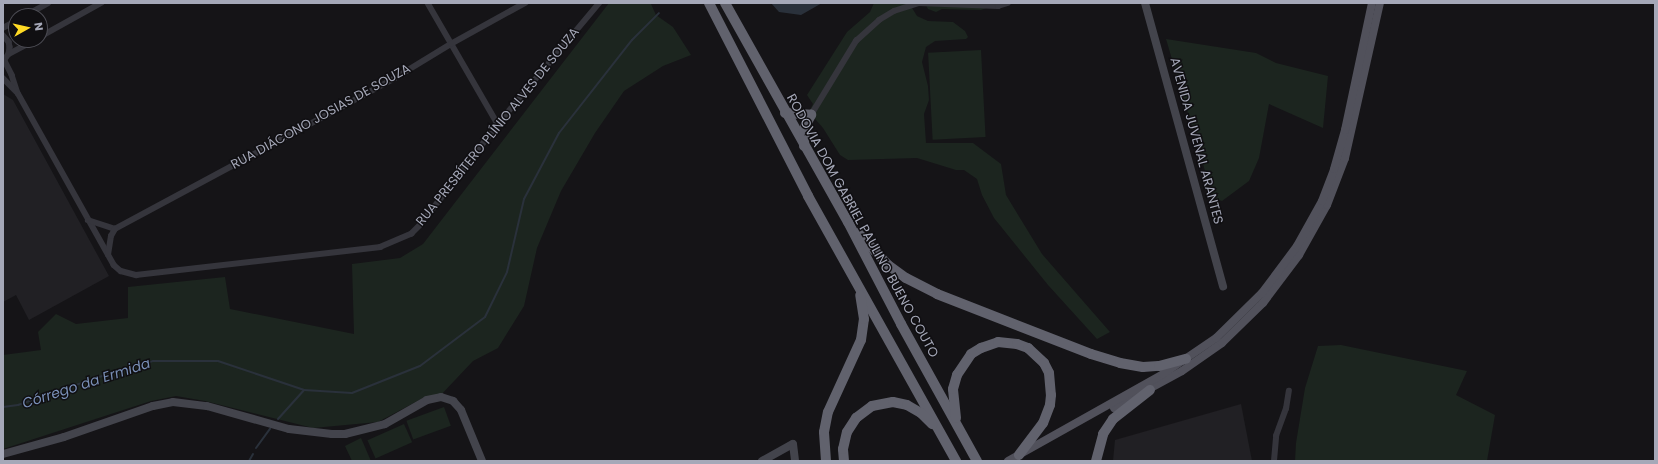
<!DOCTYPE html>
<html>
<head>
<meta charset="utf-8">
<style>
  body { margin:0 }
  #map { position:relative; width:1658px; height:464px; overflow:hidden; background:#151417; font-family:Poppins,sans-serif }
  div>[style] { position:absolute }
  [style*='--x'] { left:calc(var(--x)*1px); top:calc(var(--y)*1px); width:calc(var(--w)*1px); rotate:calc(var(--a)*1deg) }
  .built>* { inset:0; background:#212024 }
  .green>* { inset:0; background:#1c251f; transform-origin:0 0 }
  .water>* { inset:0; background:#2a313b }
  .stream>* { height:2px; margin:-1px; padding:0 1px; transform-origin:1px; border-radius:1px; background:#2a313b }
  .street>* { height:5.5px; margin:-2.75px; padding:0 2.75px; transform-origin:2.75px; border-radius:2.75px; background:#35353c }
  .secondary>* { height:8px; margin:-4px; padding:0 4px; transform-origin:4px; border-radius:4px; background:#43444c }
  .primary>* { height:8px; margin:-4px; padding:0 4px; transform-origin:4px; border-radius:4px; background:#51515b }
  .highway>* { height:10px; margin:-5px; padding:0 5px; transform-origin:5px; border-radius:5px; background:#61626d }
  span { translate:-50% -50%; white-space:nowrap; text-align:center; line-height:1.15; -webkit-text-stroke:3px #100f12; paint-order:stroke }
  .street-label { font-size:13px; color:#a5a8b8 }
  .water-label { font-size:14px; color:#798fb6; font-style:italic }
  .frame { position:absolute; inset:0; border:4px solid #a5a8b8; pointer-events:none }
  .north { position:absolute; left:8px; top:8px; width:40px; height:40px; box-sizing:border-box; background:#100f12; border:1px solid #4c4c54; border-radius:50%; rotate:82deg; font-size:11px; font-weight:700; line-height:16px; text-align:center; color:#a5a8b8 }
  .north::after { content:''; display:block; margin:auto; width:14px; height:18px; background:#ffda24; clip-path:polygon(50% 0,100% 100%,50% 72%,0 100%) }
</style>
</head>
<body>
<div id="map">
  <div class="built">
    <i style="clip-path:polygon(3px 94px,13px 100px,109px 276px,29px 320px,16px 295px,3px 302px)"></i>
    <i style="clip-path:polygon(1241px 404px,1252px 461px,1113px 461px,1115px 440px)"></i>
  </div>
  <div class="green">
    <i style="clip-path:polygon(609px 3px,651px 4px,656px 15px,673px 27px,691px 55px,663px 66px,624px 91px,595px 133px,561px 191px,537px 248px,524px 306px,498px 348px,473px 361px,439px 397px,423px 398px,378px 422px,313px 428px,205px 401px,176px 396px,151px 401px,3px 449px,3px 355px,41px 350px,38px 332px,56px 314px,76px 324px,128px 318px,128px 287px,225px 277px,230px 309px,354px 334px,352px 264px,400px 258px,423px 244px)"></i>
    <i style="clip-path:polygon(874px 3px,909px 3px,917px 16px,928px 21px,953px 22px,965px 31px,968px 37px,966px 39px,935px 41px,926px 47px,922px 62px,928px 86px,929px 100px,924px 114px,926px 143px,973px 143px,1001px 164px,1006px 195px,1042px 254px,1110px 332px,1097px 339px,1048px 285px,994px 218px,982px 195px,977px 179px,964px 170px,956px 170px,917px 158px,848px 160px,840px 155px,823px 128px,809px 112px,813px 104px,807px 95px,847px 32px,870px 12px)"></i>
    <i style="clip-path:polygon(925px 3px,1000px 3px,981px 10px,942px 9px,936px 12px,928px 9px)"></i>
    <i style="clip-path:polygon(1166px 39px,1256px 53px,1276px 63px,1328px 76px,1323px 128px,1269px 104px,1259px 158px,1249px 181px,1222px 201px,1213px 198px)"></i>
    <i style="left:981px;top:50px;width:87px;height:53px;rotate:87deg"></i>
    <i style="clip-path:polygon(1341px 345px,1467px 371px,1456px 395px,1495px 415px,1487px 461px,1295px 461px,1296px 443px,1305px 388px,1318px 346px)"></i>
    <i style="left:444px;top:407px;width:20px;height:40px;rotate:70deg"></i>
    <i style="left:404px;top:424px;width:20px;height:40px;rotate:66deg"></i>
    <i style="clip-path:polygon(361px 438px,371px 461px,352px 461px,345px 446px)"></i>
  </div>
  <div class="water">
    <i style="clip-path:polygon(771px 3px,822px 3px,801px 15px,779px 12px)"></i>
  </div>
  <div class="stream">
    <i style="--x:3;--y:407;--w:15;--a:-8"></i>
    <i style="--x:18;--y:405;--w:86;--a:-19.1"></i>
    <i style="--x:99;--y:377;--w:56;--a:-16.5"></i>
    <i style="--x:153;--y:361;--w:65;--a:0"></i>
    <i style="--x:218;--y:361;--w:91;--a:18.6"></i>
    <i style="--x:304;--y:390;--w:48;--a:3.6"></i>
    <i style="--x:352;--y:393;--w:73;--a:-21.7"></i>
    <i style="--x:420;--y:366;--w:81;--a:-37"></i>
    <i style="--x:485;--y:317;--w:50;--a:-63.9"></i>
    <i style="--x:507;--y:272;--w:75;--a:-76.9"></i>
    <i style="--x:524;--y:199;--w:75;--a:-62.1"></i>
    <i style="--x:559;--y:133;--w:118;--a:-51.9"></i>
    <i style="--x:632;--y:40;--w:38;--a:-45"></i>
    <i style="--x:278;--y:419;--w:39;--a:-48"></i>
    <i style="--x:256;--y:448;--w:24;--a:-54"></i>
    <i style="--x:249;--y:461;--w:8;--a:-60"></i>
  </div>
  <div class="street">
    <i style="--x:428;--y:3;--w:140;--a:60"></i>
    <i style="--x:25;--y:16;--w:26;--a:-29"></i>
    <i style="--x:3;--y:28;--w:15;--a:-28"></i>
    <i style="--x:3;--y:35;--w:9;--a:49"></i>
    <i style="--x:9;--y:42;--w:5;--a:79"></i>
    <i style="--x:10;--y:47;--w:7;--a:98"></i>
    <i style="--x:9;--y:54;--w:11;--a:124"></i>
    <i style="--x:40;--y:37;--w:70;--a:-29.1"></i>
    <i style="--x:9;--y:54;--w:30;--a:-28"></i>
    <i style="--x:5;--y:61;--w:16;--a:63"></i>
    <i style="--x:12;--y:75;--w:19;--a:72"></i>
    <i style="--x:18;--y:93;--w:197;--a:60.8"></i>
    <i style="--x:114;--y:265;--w:9;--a:41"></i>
    <i style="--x:121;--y:271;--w:16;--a:15"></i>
    <i style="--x:136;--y:275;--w:246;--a:-6.5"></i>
    <i style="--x:380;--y:247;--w:34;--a:-23"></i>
    <i style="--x:411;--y:234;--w:14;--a:-45"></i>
    <i style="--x:421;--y:224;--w:126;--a:-52.4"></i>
    <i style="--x:498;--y:124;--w:158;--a:-50.1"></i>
    <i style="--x:3;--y:78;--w:18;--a:45"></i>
    <i style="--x:811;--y:115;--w:87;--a:-58.7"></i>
    <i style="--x:856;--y:41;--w:31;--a:-42"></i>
    <i style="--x:879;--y:20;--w:17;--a:-31"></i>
    <i style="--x:894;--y:11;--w:26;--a:-18"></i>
    <i style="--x:919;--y:3;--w:79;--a:2.2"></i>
    <i style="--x:998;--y:6;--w:10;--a:-17"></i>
    <i style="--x:88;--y:220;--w:28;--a:18"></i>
    <i style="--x:115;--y:229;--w:318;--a:-28.3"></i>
    <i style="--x:395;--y:78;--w:66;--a:-31.3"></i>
    <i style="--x:451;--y:44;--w:85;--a:-29"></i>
    <i style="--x:108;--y:255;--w:19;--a:-81"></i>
    <i style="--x:111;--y:236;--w:8;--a:-60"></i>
    <i style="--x:1274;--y:461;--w:25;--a:-85"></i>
    <i style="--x:1276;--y:436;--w:29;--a:-70"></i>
    <i style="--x:1286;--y:409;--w:18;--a:-81"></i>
  </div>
  <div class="secondary">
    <i style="--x:1145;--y:3;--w:294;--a:74.6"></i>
    <i style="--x:3;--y:454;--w:63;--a:-15.6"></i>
    <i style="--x:64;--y:437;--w:94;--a:-19.2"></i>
    <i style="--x:153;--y:406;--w:20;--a:-11"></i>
    <i style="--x:173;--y:402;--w:34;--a:7"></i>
    <i style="--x:207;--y:406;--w:85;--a:15.7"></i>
    <i style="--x:289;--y:429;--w:43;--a:6.6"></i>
    <i style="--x:332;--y:434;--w:13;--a:0"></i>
    <i style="--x:345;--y:434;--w:41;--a:-14"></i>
    <i style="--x:385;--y:424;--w:48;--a:-29.7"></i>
    <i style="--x:427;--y:400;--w:14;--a:-12"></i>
    <i style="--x:441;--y:397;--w:13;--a:18"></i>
    <i style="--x:453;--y:401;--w:12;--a:48"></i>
    <i style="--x:461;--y:410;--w:55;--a:67.6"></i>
    <i style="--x:762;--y:461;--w:35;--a:-29"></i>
    <i style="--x:793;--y:444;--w:17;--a:83"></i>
  </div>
  <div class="primary">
    <i style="--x:1114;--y:408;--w:77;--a:-28.6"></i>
    <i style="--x:1182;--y:371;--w:49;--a:-35"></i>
    <i style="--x:1222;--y:343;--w:57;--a:-44.3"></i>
    <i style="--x:1263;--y:303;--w:60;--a:-53.1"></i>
    <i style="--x:1299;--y:255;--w:57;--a:-60.8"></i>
    <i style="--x:1327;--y:205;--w:50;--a:-69"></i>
    <i style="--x:1345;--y:158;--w:159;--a:-77.3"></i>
    <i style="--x:1008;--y:461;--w:178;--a:-29.3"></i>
    <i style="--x:1163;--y:374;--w:64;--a:-34.2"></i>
    <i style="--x:1216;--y:338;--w:64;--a:-44.4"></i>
    <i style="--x:1262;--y:293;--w:59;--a:-53.3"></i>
    <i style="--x:1297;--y:246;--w:51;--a:-60.9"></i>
    <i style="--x:1322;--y:201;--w:34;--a:-69"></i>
    <i style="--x:1334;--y:169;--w:41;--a:-74.2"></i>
    <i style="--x:1345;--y:130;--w:130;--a:-78"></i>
  </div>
  <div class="highway">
    <i style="--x:709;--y:3;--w:217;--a:62.8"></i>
    <i style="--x:808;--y:196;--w:304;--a:60.8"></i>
    <i style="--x:725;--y:3;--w:251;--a:60.7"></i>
    <i style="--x:848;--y:222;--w:115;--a:62.5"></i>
    <i style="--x:901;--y:324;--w:157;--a:61"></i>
    <i style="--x:785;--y:113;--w:26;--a:4"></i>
    <i style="--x:804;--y:146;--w:20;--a:-87"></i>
    <i style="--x:805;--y:126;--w:13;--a:-61"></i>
    <i style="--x:858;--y:233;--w:44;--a:46.8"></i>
    <i style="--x:888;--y:265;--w:22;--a:36"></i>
    <i style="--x:906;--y:278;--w:35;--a:27"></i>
    <i style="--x:937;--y:294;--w:165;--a:21.3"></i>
    <i style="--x:1091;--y:354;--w:30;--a:17"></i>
    <i style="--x:1120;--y:363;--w:23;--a:10"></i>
    <i style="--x:1143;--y:367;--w:16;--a:-4"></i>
    <i style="--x:1159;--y:366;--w:28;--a:-15"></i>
    <i style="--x:956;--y:418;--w:29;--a:-96"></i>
    <i style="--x:953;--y:389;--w:15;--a:-74"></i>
    <i style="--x:957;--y:375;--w:25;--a:-56"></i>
    <i style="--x:971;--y:354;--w:12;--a:-31"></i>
    <i style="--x:981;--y:348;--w:18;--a:-19"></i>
    <i style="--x:998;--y:342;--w:19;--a:6"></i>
    <i style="--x:1017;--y:344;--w:12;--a:20"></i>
    <i style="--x:1028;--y:348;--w:22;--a:43"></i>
    <i style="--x:1044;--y:363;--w:11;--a:63"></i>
    <i style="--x:1049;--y:373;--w:22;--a:85"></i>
    <i style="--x:1051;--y:395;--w:10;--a:96"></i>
    <i style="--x:1050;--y:405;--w:19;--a:111"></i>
    <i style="--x:1043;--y:423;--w:40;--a:127"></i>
    <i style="--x:826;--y:461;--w:29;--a:-94"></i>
    <i style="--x:824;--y:432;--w:20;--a:-79"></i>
    <i style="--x:828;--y:412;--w:79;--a:-65.4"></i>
    <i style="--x:861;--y:340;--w:21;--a:-82"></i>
    <i style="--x:864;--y:319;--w:24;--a:-99"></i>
    <i style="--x:844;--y:461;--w:12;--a:-95"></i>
    <i style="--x:843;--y:449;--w:17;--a:-77"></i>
    <i style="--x:847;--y:432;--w:17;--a:-57"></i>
    <i style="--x:856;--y:418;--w:20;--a:-37"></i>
    <i style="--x:872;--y:406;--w:21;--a:-11"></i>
    <i style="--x:893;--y:402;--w:14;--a:12"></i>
    <i style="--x:907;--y:405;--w:16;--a:30"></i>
    <i style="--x:921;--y:413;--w:16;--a:45"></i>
    <i style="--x:1096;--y:461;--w:28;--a:-75"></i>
    <i style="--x:1103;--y:434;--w:18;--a:-56"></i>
    <i style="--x:1113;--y:419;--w:47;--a:-38.1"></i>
  </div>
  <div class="street-label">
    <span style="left:321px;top:117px;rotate:-29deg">RUA DIÁCONO JOSIAS DE SOUZA</span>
    <span style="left:498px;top:127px;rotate:-51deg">RUA PRESBÍTERO PLÍNIO ALVES DE SOUZA</span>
    <span style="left:1196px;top:141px;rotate:75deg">AVENIDA JUVENAL ARANTES</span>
    <span style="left:862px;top:226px;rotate:61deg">RODOVIA DOM GABRIEL PAULINO BUENO COUTO</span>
  </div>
  <div class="water-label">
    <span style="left:86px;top:383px;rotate:-18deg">Córrego da Ermida</span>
  </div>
  <div class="frame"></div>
  <div class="north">N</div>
</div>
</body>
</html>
